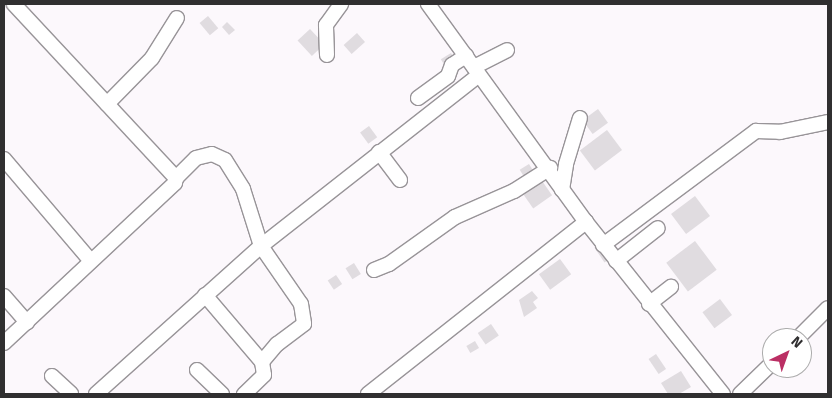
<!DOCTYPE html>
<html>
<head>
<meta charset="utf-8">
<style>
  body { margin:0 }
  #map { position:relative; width:832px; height:398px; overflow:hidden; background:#fcf8fc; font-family:"Fira Sans",sans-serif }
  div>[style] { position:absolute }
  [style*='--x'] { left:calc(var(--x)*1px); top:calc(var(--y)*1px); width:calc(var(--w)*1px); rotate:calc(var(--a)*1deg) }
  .building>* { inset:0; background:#e0dce0; transform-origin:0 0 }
  .roads { filter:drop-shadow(1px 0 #989498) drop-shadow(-1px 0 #989498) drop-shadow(0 1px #989498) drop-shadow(0 -1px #989498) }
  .minor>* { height:14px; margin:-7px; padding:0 7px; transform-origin:7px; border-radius:7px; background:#fff }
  span { translate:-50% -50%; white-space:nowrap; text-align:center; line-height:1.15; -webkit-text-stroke:4.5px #fff; paint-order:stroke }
  .frame { position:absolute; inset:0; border:5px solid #302f30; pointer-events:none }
  .north { position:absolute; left:762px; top:328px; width:50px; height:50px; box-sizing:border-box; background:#fff; border:1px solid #acacac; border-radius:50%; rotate:42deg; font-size:14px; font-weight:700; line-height:20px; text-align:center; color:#302f30 }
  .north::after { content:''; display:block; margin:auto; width:18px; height:22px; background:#bb2f64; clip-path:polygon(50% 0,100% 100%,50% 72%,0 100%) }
</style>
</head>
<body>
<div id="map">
  <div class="building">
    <i style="left:208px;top:16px;width:16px;height:11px;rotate:50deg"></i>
    <i style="clip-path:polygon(227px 22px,235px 30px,229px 35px,222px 27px)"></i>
    <i style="left:310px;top:29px;width:21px;height:17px;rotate:47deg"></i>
    <i style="left:357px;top:33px;width:12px;height:18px;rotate:48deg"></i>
    <i style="left:451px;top:53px;width:13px;height:12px;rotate:58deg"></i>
    <i style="left:598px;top:109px;width:17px;height:19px;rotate:54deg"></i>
    <i style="left:369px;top:126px;width:14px;height:11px;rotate:54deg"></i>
    <i style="left:607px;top:130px;width:25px;height:34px;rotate:53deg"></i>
    <i style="left:529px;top:164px;width:13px;height:11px;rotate:58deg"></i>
    <i style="left:540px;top:178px;width:21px;height:23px;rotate:55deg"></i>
    <i style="left:695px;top:196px;width:25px;height:30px;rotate:53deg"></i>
    <i style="left:695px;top:241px;width:36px;height:36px;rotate:53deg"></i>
    <i style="left:601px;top:243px;width:18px;height:8px;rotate:56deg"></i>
    <i style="left:560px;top:259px;width:19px;height:26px;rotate:54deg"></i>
    <i style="left:354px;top:263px;width:13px;height:10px;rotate:58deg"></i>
    <i style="left:336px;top:275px;width:11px;height:10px;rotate:56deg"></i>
    <i style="clip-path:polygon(532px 291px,538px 298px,533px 302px,537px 308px,524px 317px,519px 300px)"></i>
    <i style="left:720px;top:299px;width:20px;height:22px;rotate:53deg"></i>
    <i style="left:491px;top:324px;width:14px;height:16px;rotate:56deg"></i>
    <i style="left:475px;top:341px;width:8px;height:10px;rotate:60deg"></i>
    <i style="left:656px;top:354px;width:18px;height:9px;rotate:56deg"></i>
    <i style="clip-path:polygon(681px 371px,691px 387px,679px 394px,668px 394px,661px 383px)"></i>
  </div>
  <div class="roads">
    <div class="minor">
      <i style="--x:428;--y:4;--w:269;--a:54.1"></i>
      <i style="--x:586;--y:222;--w:220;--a:51.5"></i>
      <i style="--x:327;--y:55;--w:30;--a:-92"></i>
      <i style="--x:326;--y:25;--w:26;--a:-54"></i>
      <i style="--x:474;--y:67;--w:37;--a:-27"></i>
      <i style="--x:418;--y:98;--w:37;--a:-36"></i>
      <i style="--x:448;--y:76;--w:12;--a:-70"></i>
      <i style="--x:452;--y:65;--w:17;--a:-33"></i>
      <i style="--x:107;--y:104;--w:64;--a:-45.6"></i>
      <i style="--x:152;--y:58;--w:47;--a:-58"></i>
      <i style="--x:379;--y:152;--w:35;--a:53"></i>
      <i style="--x:4;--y:159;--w:133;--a:49.6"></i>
      <i style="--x:176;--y:178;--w:28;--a:-45"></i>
      <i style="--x:196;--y:158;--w:16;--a:-14"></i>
      <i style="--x:212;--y:154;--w:14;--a:25"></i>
      <i style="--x:225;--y:160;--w:34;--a:58"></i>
      <i style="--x:243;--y:189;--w:60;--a:72.5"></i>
      <i style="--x:261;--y:246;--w:70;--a:55.4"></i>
      <i style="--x:301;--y:304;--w:20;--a:81"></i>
      <i style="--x:304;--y:324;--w:34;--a:143"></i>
      <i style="--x:277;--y:344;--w:23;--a:130"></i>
      <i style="--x:562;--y:190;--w:26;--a:-81"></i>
      <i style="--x:566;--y:164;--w:48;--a:-73.1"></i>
      <i style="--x:603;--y:245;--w:191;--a:-36.7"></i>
      <i style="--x:756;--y:131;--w:24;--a:2"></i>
      <i style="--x:780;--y:132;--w:49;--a:-11.8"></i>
      <i style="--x:616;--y:261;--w:53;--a:-38.2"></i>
      <i style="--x:374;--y:270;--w:16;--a:-22"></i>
      <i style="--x:389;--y:264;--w:81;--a:-35.5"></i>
      <i style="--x:455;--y:217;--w:64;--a:-23.8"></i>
      <i style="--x:514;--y:191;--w:43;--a:-32.6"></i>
      <i style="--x:205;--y:295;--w:88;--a:49.6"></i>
      <i style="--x:262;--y:362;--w:13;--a:81"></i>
      <i style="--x:264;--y:375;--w:28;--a:136"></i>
      <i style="--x:4;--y:296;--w:35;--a:49"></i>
      <i style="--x:649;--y:304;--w:28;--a:-38"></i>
      <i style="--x:798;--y:338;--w:42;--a:-45"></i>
      <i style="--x:4;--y:343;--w:234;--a:-43.1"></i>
      <i style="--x:175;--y:183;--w:5;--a:-79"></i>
      <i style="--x:176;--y:178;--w:238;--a:-133"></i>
      <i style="--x:197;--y:370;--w:35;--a:44"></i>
      <i style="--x:52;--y:376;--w:26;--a:43"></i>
      <i style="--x:96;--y:394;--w:222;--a:-41.9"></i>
      <i style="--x:261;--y:246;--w:277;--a:-38.1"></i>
      <i style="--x:368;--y:394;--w:278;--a:-38.3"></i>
      <i style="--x:740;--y:394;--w:45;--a:-44.1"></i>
    </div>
  </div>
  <div class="frame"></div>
  <div class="north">N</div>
</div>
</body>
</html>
